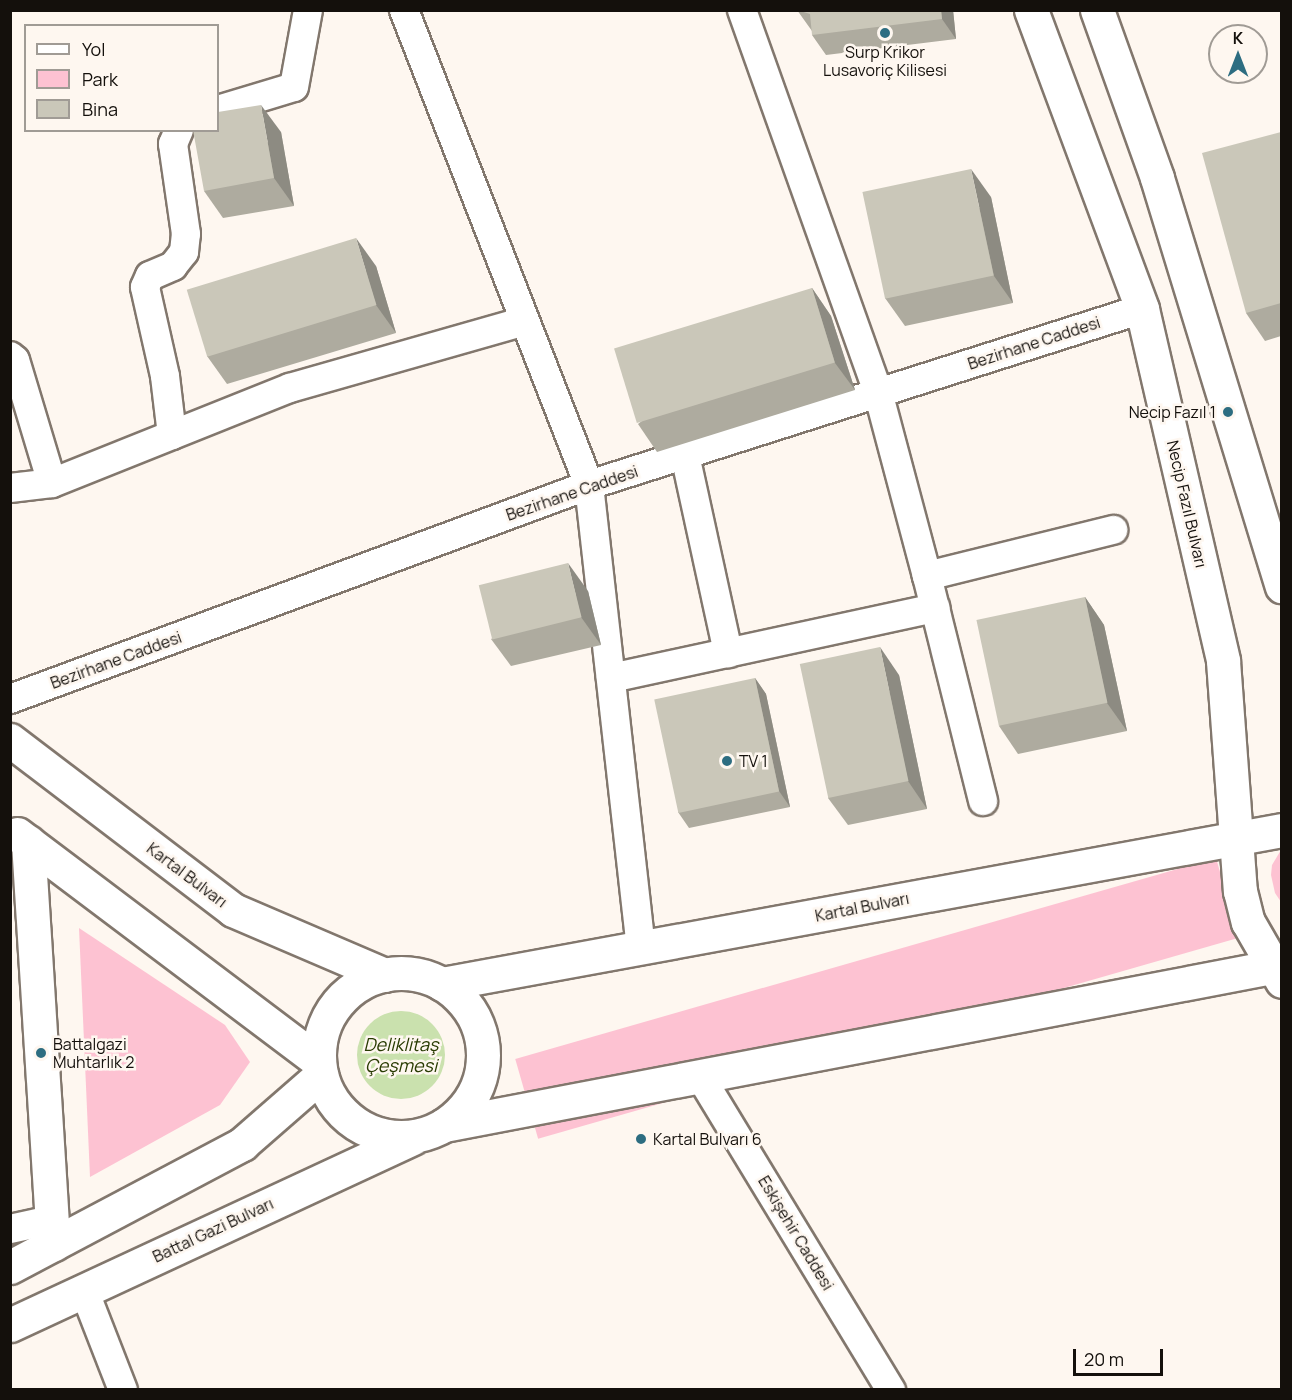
<!DOCTYPE html>
<html>
<head>
<meta charset="utf-8">
<style>
  body { margin:0 }
  #map { position:relative; width:1292px; height:1400px; overflow:hidden; background:#fef7f0; font-family:Manrope,sans-serif }
  div>[style] { position:absolute }
  [style*='--x'] { left:calc(var(--x)*1px); top:calc(var(--y)*1px); width:calc(var(--w)*1px); rotate:calc(var(--a)*1deg) }
  .green>* { inset:0; background:#fdc2d2; transform-origin:0 0 }
  .water>* { inset:0; background:#cae1ae }
  .round { border-radius:50% }
  .roads { filter:drop-shadow(2px 0 #82776d) drop-shadow(-2px 0 #82776d) drop-shadow(0 2px #82776d) drop-shadow(0 -2px #82776d) }
  .street>* { height:28px; margin:-14px; padding:0 14px; transform-origin:14px; border-radius:14px; background:#fff }
  .secondary>* { height:33px; margin:-16.5px; padding:0 16.5px; transform-origin:16.5px; border-radius:16.5px; background:#fff }
  .primary>* { height:33px; margin:-16.5px; padding:0 16.5px; transform-origin:16.5px; border-radius:16.5px; background:#fff }
  .primary>.ring { margin:-16.5px; padding:0; box-sizing:content-box; background:none; border:33px solid #fff; border-radius:50% }
  .wall>* { inset:0; background:#aeab9f }
  .shaded-wall>* { inset:0; background:#8d8b82 }
  .building>* { inset:0; background:#cac7b9; transform-origin:0 0 }
  .dots>* { width:16px; height:16px; translate:-50% -50%; box-sizing:border-box; border:3px solid #fef7f0; border-radius:50% }
  span { translate:-50% -50%; white-space:nowrap; text-align:center; line-height:1.15; -webkit-text-stroke:5px #fef7f0; paint-order:stroke }
  .poi-label { font-size:16px; color:#14100c }
  .right { translate:-100% -50%; text-align:right }
  .left { translate:0 -50%; text-align:left }
  .street-label { font-size:16px; color:#14100c }
  .water-label { font-size:18px; color:#283b02; font-style:italic }
  .frame { position:absolute; inset:0; border:12px solid #14100c; pointer-events:none }
  .legend { position:absolute; left:24px; top:24px; width:195px; height:108px; box-sizing:border-box; background:#fef7f0; border:2px solid #a09b95; margin:0; padding:8px 10px; list-style:none; font-size:18px; color:#14100c }
  .legend li { display:flex; align-items:center; gap:12px; height:30px }
  .legend b { width:30px; border:2px solid #a09b95 }
  .north { position:absolute; left:1208px; top:24px; width:60px; height:60px; box-sizing:border-box; background:#fef7f0; border:2px solid #a09b95; border-radius:50%; rotate:0deg; font-size:16px; font-weight:700; line-height:24px; text-align:center; color:#14100c }
  .north::after { content:''; display:block; margin:auto; width:21px; height:27px; background:#2d6d81; clip-path:polygon(50% 0,100% 100%,50% 72%,0 100%) }
  .scale { position:absolute; left:1073px; top:1349px; width:90px; height:27px; box-sizing:border-box; border:3px solid #14100c; border-top:0; padding-left:8px; font-size:18px; line-height:21px; white-space:nowrap; color:#14100c; -webkit-text-stroke:4px #fef7f0; paint-order:stroke }
</style>
</head>
<body>
<div id="map">
  <div class="green">
    <i style="clip-path:polygon(1281px 850px,1281px 902px,1275px 893px,1271px 875px,1272px 865px)"></i>
    <i style="left:1216px;top:858px;width:83px;height:729px;rotate:74deg"></i>
    <i style="clip-path:polygon(79px 928px,225px 1025px,250px 1062px,220px 1105px,90px 1177px)"></i>
  </div>
  <div class="water">
    <i class="round" style="left:357px;top:1011px;width:88px;height:88px"></i>
  </div>
  <div class="roads">
    <div class="street">
      <i style="--x:404;--y:10;--w:510;--a:68.72"></i>
      <i style="--x:589;--y:485;--w:467;--a:83.6"></i>
      <i style="--x:742;--y:10;--w:405;--a:70.4"></i>
      <i style="--x:878;--y:392;--w:190;--a:75.1"></i>
      <i style="--x:927;--y:576;--w:232;--a:76"></i>
      <i style="--x:218;--y:110;--w:79;--a:-16.8"></i>
      <i style="--x:294;--y:87;--w:78;--a:-79.7"></i>
      <i style="--x:10;--y:356;--w:6;--a:39"></i>
      <i style="--x:15;--y:360;--w:128;--a:73.3"></i>
      <i style="--x:172;--y:435;--w:59;--a:-96.8"></i>
      <i style="--x:165;--y:376;--w:91;--a:-102.7"></i>
      <i style="--x:145;--y:287;--w:12;--a:-66"></i>
      <i style="--x:150;--y:276;--w:25;--a:-23"></i>
      <i style="--x:173;--y:266;--w:18;--a:-52"></i>
      <i style="--x:184;--y:252;--w:18;--a:-84"></i>
      <i style="--x:186;--y:234;--w:91;--a:-98.2"></i>
      <i style="--x:173;--y:144;--w:15;--a:-67"></i>
      <i style="--x:685;--y:455;--w:203;--a:77.7"></i>
      <i style="--x:10;--y:488;--w:42;--a:-6.8"></i>
      <i style="--x:52;--y:483;--w:256;--a:-21.8"></i>
      <i style="--x:290;--y:388;--w:244;--a:-15.9"></i>
      <i style="--x:927;--y:576;--w:192;--a:-13.9"></i>
      <i style="--x:611;--y:678;--w:332;--a:-12.2"></i>
      <i style="--x:10;--y:699;--w:617;--a:-20.28"></i>
      <i style="--x:589;--y:485;--w:580;--a:-17.65"></i>
      <i style="--x:700;--y:1076;--w:368;--a:58.7"></i>
      <i style="--x:10;--y:1229;--w:42;--a:-12.4"></i>
      <i style="--x:84;--y:1290;--w:107;--a:68.7"></i>
    </div>
    <div class="secondary">
      <i style="--x:1031;--y:10;--w:319;--a:69.6"></i>
      <i style="--x:1142;--y:309;--w:361;--a:77"></i>
      <i style="--x:1223;--y:661;--w:231;--a:85.8"></i>
      <i style="--x:1240;--y:891;--w:32;--a:76"></i>
      <i style="--x:1248;--y:922;--w:68;--a:60"></i>
      <i style="--x:1097;--y:10;--w:178;--a:70.3"></i>
      <i style="--x:1157;--y:178;--w:427;--a:73"></i>
    </div>
    <div class="primary">
      <i style="--x:10;--y:740;--w:280;--a:37.3"></i>
      <i style="--x:233;--y:910;--w:165;--a:23.2"></i>
      <i style="--x:17;--y:834;--w:377;--a:37"></i>
      <i style="--x:28;--y:842;--w:403;--a:86.4"></i>
      <i class="ring" style="left:319px;top:973px;width:131px;height:131px"></i>
      <i style="--x:442;--y:984;--w:854;--a:-10.39"></i>
      <i style="--x:444;--y:1125;--w:853;--a:-10.81"></i>
      <i style="--x:10;--y:1267;--w:263;--a:-27.9"></i>
      <i style="--x:242;--y:1144;--w:105;--a:-41.1"></i>
      <i style="--x:10;--y:1325;--w:443;--a:-24.9"></i>
    </div>
  </div>
  <div class="wall">
    <i style="clip-path:polygon(797px 10px,953px 10px,956px 39px,826px 55px,812px 35px,812px 31px)"></i>
    <i style="clip-path:polygon(281px 132px,294px 206px,223px 218px,204px 191px)"></i>
    <i style="clip-path:polygon(1281px 132px,1281px 336px,1265px 341px,1246px 313px)"></i>
    <i style="clip-path:polygon(991px 197px,1013px 303px,905px 326px,885px 298px)"></i>
    <i style="clip-path:polygon(376px 266px,396px 333px,227px 384px,207px 356px)"></i>
    <i style="clip-path:polygon(812px 288px,831px 316px,855px 390px,657px 452px,638px 424px)"></i>
    <i style="clip-path:polygon(588px 591px,601px 645px,511px 666px,491px 639px)"></i>
    <i style="clip-path:polygon(1085px 597px,1104px 625px,1127px 731px,1018px 754px,999px 726px)"></i>
    <i style="clip-path:polygon(899px 675px,927px 809px,848px 825px,828px 798px)"></i>
    <i style="clip-path:polygon(755px 678px,766px 694px,790px 807px,689px 828px,678px 812px)"></i>
  </div>
  <div class="shaded-wall">
    <i style="clip-path:polygon(941px 10px,953px 10px,956px 39px,942px 19px)"></i>
    <i style="clip-path:polygon(261px 105px,281px 132px,294px 206px,274px 178px)"></i>
    <i style="clip-path:polygon(971px 169px,991px 197px,1013px 303px,994px 276px)"></i>
    <i style="clip-path:polygon(356px 238px,376px 266px,396px 333px,376px 305px)"></i>
    <i style="clip-path:polygon(812px 288px,831px 316px,855px 390px,835px 363px)"></i>
    <i style="clip-path:polygon(568px 563px,588px 591px,601px 645px,581px 617px)"></i>
    <i style="clip-path:polygon(1085px 597px,1104px 625px,1127px 731px,1107px 703px)"></i>
    <i style="clip-path:polygon(880px 647px,899px 675px,927px 809px,908px 781px)"></i>
    <i style="clip-path:polygon(755px 678px,766px 694px,790px 807px,779px 791px)"></i>
  </div>
  <div class="building">
    <i style="clip-path:polygon(797px 10px,941px 10px,942px 19px,812px 35px,810px 14px)"></i>
    <i style="clip-path:polygon(261px 105px,274px 178px,204px 191px,193px 130px,218px 130px,218px 112px)"></i>
    <i style="clip-path:polygon(1281px 132px,1281px 303px,1246px 313px,1202px 153px)"></i>
    <i style="left:971px;top:169px;width:109px;height:111px;rotate:78deg"></i>
    <i style="left:356px;top:238px;width:70px;height:177px;rotate:73deg"></i>
    <i style="left:812px;top:288px;width:78px;height:207px;rotate:73deg"></i>
    <i style="left:568px;top:563px;width:56px;height:92px;rotate:76deg"></i>
    <i style="left:1085px;top:597px;width:108px;height:111px;rotate:78deg"></i>
    <i style="left:880px;top:647px;width:137px;height:82px;rotate:78deg"></i>
    <i style="left:755px;top:678px;width:116px;height:103px;rotate:78deg"></i>
  </div>
  <div class="dots">
    <i style="left:885px;top:33px;background:#2d6d81"></i>
    <i style="left:1228px;top:412px;background:#2d6d81"></i>
    <i style="left:727px;top:761px;background:#2d6d81"></i>
    <i style="left:41px;top:1053px;background:#2d6d81"></i>
    <i style="left:641px;top:1139px;background:#2d6d81"></i>
  </div>
  <div class="poi-label">
    <span style="left:885px;top:61px">Surp Krikor<br>Lusavoriç Kilisesi</span>
    <span class="right" style="left:1216px;top:412px">Necip Fazıl 1</span>
    <span class="left" style="left:739px;top:761px">TV 1</span>
    <span class="left" style="left:53px;top:1053px">Battalgazi<br>Muhtarlık 2</span>
    <span class="left" style="left:653px;top:1139px">Kartal Bulvarı 6</span>
  </div>
  <div class="street-label">
    <span style="left:1034px;top:343px;rotate:-18deg">Bezirhane Caddesi</span>
    <span style="left:572px;top:493px;rotate:-19deg">Bezirhane Caddesi</span>
    <span style="left:1187px;top:504px;rotate:77deg">Necip Fazıl Bulvarı</span>
    <span style="left:116px;top:660px;rotate:-20deg">Bezirhane Caddesi</span>
    <span style="left:187px;top:875px;rotate:37deg">Kartal Bulvarı</span>
    <span style="left:862px;top:907px;rotate:-11deg">Kartal Bulvarı</span>
    <span style="left:213px;top:1230px;rotate:-25deg">Battal Gazi Bulvarı</span>
    <span style="left:796px;top:1233px;rotate:59deg">Eskişehir Caddesi</span>
  </div>
  <div class="water-label">
    <span style="left:401px;top:1055px">Deliklitaş<br>Çeşmesi</span>
  </div>
  <div class="frame"></div>
  <ul class="legend">
  <li><b style="height:8px;background:#fff"></b>Yol</li>
  <li><b style="height:16px;background:#fdc2d2"></b>Park</li>
  <li><b style="height:16px;background:#cac7b9"></b>Bina</li>
  </ul>
  <div class="north">K</div>
  <div class="scale">20 m</div>
</div>
</body>
</html>
